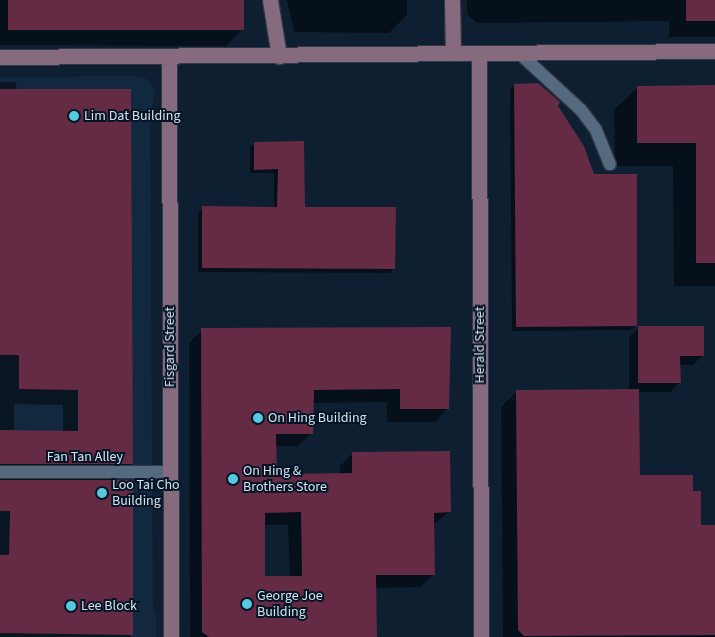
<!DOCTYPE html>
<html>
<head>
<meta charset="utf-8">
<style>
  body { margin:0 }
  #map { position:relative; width:715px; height:637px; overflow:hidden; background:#0d1f31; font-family:"Source Sans 3",sans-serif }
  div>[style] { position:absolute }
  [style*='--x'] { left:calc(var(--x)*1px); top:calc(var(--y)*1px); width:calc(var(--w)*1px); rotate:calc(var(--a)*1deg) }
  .built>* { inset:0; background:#11283f }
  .shadow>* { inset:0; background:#0007 }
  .building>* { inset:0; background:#652a44; transform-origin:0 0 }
  .roads { filter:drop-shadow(1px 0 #2f3847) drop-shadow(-1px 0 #2f3847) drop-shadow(0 1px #2f3847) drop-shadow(0 -1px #2f3847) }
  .lane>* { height:12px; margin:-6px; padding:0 6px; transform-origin:6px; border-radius:6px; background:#55697f }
  .secondary>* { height:15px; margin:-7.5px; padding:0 7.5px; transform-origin:7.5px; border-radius:7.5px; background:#866b7e }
  .dots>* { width:14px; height:14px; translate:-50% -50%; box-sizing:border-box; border:2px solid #051526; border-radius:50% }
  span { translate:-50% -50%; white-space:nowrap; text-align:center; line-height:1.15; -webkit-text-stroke:4px #051526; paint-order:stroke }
  .poi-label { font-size:14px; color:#d5e1ed }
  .left { translate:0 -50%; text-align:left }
  .street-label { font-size:14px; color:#d5e1ed }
</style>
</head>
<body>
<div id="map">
  <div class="built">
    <i style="clip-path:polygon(139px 76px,149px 80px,155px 91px,150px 117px,153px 608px,156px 614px,156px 637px,0 637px,0 77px)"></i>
  </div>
  <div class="shadow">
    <i style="clip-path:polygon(0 0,243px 0,243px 29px,226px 46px,0 45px)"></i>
    <i style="clip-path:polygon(287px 0,407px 0,407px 15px,389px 33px,294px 32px)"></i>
    <i style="clip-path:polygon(467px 0,715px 0,715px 37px,669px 37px,669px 21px,477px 23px,467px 14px)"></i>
    <i style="clip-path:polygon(evenodd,0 82px,15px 82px,132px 463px,114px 481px,132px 634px,129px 637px,0 637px,0 82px,14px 404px,63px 405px,63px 432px,14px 431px,14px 404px)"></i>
    <i style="clip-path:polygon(514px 85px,636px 325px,631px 330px,512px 331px,510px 89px)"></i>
    <i style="clip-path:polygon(638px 87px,715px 87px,715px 286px,674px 286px,673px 166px,615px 166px,614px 110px)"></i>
    <i style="clip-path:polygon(303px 142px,304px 208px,394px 268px,390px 273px,198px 272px,198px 212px,203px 208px,274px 208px,274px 173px,250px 173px,250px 147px,255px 143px)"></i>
    <i style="clip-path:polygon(evenodd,449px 328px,448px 408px,435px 422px,387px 422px,387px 402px,312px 403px,311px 433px,298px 446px,275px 446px,275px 475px,340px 475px,340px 466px,353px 453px,449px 512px,433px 525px,434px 574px,420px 587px,375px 588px,375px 637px,190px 637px,189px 343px,202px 330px,449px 328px,264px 525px,288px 525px,290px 577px,264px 577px,264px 525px)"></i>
    <i style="clip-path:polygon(638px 328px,703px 355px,693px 365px,679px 365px,679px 383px,670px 392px,638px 392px,638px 476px,692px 493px,700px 527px,715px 527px,715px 637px,503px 637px,501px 407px,517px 391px,629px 390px,629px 337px)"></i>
  </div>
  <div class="building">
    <i style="left:8px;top:0;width:236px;height:30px"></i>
    <i style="left:686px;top:0;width:29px;height:21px"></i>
    <i style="clip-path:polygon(538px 83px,560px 102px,558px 106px,584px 146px,594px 174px,637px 174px,637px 326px,516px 327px,514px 84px)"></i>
    <i style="clip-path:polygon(715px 85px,715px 263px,696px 263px,696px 143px,637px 143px,637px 86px)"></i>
    <i style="clip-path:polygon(0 89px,131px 89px,133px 464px,0 464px,0 430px,78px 431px,78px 390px,19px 389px,19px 355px,0 355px)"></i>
    <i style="clip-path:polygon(304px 141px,305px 207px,396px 207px,395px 269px,202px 268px,202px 206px,277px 207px,278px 169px,254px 170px,254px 142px)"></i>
    <i style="clip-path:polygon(638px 326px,704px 326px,704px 356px,680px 356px,681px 383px,638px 383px)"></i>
    <i style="clip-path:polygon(evenodd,451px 327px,449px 409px,400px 409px,400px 389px,314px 390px,313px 434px,276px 434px,277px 474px,352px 473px,352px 452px,450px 451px,451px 512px,434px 513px,435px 575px,376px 575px,377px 637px,209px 637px,202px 632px,201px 328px,451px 327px,301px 512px,302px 576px,265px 576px,265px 513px,301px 512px)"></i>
    <i style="clip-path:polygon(639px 389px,640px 475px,693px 475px,693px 491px,701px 491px,701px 525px,715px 525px,715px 635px,524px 636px,518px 630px,516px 390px)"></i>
    <i style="clip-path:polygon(0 480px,133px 480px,133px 635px,0 633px,0 555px,9px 555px,10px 511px,0 511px)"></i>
  </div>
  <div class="roads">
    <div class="lane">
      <i style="--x:519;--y:53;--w:84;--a:42.6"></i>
      <i style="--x:581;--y:110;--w:25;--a:53"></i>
      <i style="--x:596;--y:130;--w:37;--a:68"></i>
      <i style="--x:0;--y:472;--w:169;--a:0"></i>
    </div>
    <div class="secondary">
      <i style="--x:270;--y:0;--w:57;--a:80.9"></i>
      <i style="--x:452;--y:0;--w:53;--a:88.9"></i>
      <i style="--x:479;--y:53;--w:584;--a:89.8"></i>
      <i style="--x:0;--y:57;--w:715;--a:-0.48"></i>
      <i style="--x:169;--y:57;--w:580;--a:89.8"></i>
    </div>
  </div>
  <div class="dots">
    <i style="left:74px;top:116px;background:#56c9e1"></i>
    <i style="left:258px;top:418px;background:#56c9e1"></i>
    <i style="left:233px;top:479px;background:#56c9e1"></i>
    <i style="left:102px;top:493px;background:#56c9e1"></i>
    <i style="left:247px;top:604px;background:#56c9e1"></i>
    <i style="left:71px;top:606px;background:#56c9e1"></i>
  </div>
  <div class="poi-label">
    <span class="left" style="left:84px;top:116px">Lim Dat Building</span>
    <span class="left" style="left:268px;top:418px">On Hing Building</span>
    <span class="left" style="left:243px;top:479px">On Hing &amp;<br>Brothers Store</span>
    <span class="left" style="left:112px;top:493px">Loo Tai Cho<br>Building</span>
    <span class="left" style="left:257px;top:604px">George Joe<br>Building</span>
    <span class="left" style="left:81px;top:606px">Lee Block</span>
  </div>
  <div class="street-label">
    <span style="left:480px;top:345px;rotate:-90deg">Herald Street</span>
    <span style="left:170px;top:347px;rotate:-90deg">Fisgard Street</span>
    <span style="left:85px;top:457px">Fan Tan Alley</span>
  </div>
</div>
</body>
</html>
